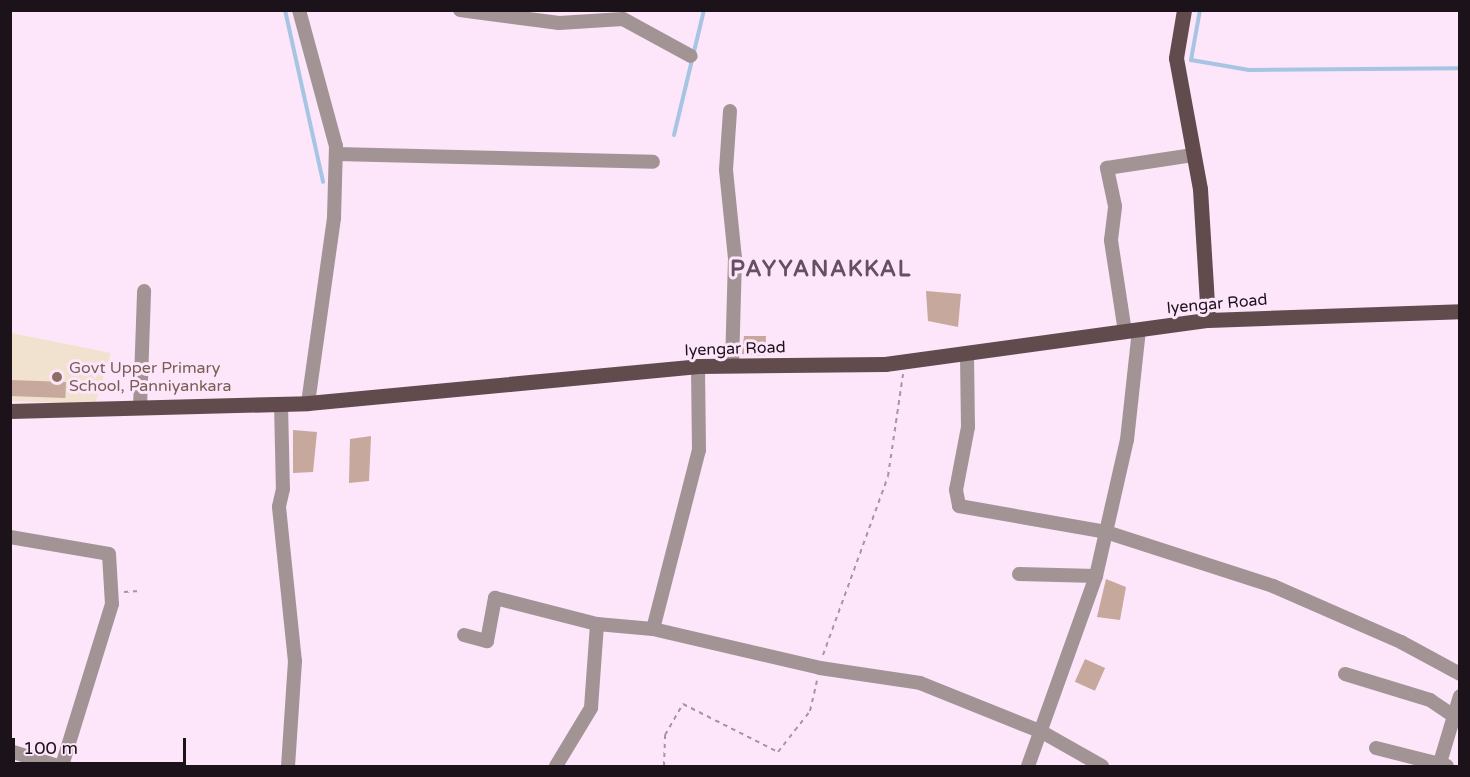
<!DOCTYPE html>
<html>
<head>
<meta charset="utf-8">
<style>
  body { margin:0 }
  #map { position:relative; width:1470px; height:777px; overflow:hidden; background:#fde5fa; font-family:"Varela Round",sans-serif }
  div>[style] { position:absolute }
  [style*='--x'] { left:calc(var(--x)*1px); top:calc(var(--y)*1px); width:calc(var(--w)*1px); rotate:calc(var(--a)*1deg) }
  .education>* { inset:0; background:#f1e1cf }
  .stream>* { height:4px; margin:-2px; padding:0 2px; transform-origin:2px; border-radius:2px; background:#a5c5e2 }
  .building>* { inset:0; background:#c6a89d; transform-origin:0 0 }
  .path>* { height:2px; margin-top:-1px; transform-origin:0; background:repeating-linear-gradient(90deg,#a694a4 0 4.5px,transparent 0 9px) }
  .minor>* { height:14px; margin:-7px; padding:0 7px; transform-origin:7px; border-radius:7px; background:#a29394 }
  .major>* { height:15px; margin:-7.5px; padding:0 7.5px; transform-origin:7.5px; border-radius:7.5px; background:#624b4d }
  .dots>* { width:16px; height:16px; translate:-50% -50%; box-sizing:border-box; border:3px solid #fde5fa; border-radius:50% }
  span { translate:-50% -50%; white-space:nowrap; text-align:center; line-height:1.15; -webkit-text-stroke:6px #fde5fa; paint-order:stroke }
  .street-label { font-size:16px; color:#1b121a }
  .education-label { font-size:16px; color:#785e54 }
  .left { translate:0 -50%; text-align:left }
  .district-label { font-size:22px; color:#645062; font-weight:700; letter-spacing:1.5px }
  .frame { position:absolute; inset:0; border:12px solid #1b121a; pointer-events:none }
  .scale { position:absolute; left:12px; top:738px; width:174px; height:27px; box-sizing:border-box; border:3px solid #1b121a; border-top:0; padding-left:8px; font-size:18px; line-height:21px; white-space:nowrap; color:#1b121a; -webkit-text-stroke:4px #fde5fa; paint-order:stroke }
</style>
</head>
<body>
<div id="map">
  <div class="education">
    <i style="clip-path:polygon(11px 333px,111px 353px,95px 404px,11px 401px)"></i>
  </div>
  <div class="stream">
    <i style="--x:285;--y:10;--w:176;--a:77.5"></i>
    <i style="--x:1200;--y:10;--w:51;--a:100.2"></i>
    <i style="--x:1191;--y:60;--w:59;--a:9.8"></i>
    <i style="--x:1249;--y:70;--w:211;--a:-0.5"></i>
    <i style="--x:674;--y:135;--w:129;--a:-76.5"></i>
  </div>
  <div class="building">
    <i style="clip-path:polygon(926px 291px,961px 294px,958px 327px,928px 321px)"></i>
    <i style="clip-path:polygon(744px 336px,766px 336px,765px 356px,742px 354px)"></i>
    <i style="left:10px;top:380px;width:56px;height:16px;rotate:2deg"></i>
    <i style="clip-path:polygon(293px 430px,317px 432px,313px 472px,293px 473px)"></i>
    <i style="clip-path:polygon(371px 436px,369px 481px,349px 483px,350px 439px)"></i>
    <i style="clip-path:polygon(1106px 579px,1126px 587px,1120px 620px,1097px 617px)"></i>
    <i style="left:1085px;top:659px;width:22px;height:25px;rotate:24deg"></i>
  </div>
  <div class="path">
    <i style="--x:124;--y:592;--w:15;--a:-4"></i>
    <i style="--x:823;--y:655;--w:190;--a:-70"></i>
    <i style="--x:888;--y:476;--w:103;--a:-81.6"></i>
    <i style="--x:664;--y:766;--w:31;--a:-88"></i>
    <i style="--x:665;--y:735;--w:36;--a:-60"></i>
    <i style="--x:683;--y:704;--w:106;--a:26.8"></i>
    <i style="--x:778;--y:752;--w:52;--a:-52"></i>
    <i style="--x:810;--y:711;--w:31;--a:-77"></i>
  </div>
  <div class="minor">
    <i style="--x:299;--y:10;--w:141;--a:74.8"></i>
    <i style="--x:336;--y:146;--w:72;--a:91.6"></i>
    <i style="--x:334;--y:218;--w:187;--a:98"></i>
    <i style="--x:460;--y:10;--w:100;--a:7.5"></i>
    <i style="--x:559;--y:23;--w:64;--a:-3.6"></i>
    <i style="--x:623;--y:19;--w:77;--a:28.6"></i>
    <i style="--x:730;--y:111;--w:59;--a:93.9"></i>
    <i style="--x:726;--y:170;--w:88;--a:84.2"></i>
    <i style="--x:735;--y:258;--w:107;--a:91.6"></i>
    <i style="--x:336;--y:154;--w:317;--a:1.4"></i>
    <i style="--x:1125;--y:332;--w:93;--a:-98.7"></i>
    <i style="--x:1111;--y:240;--w:34;--a:-83"></i>
    <i style="--x:1115;--y:206;--w:39;--a:-102"></i>
    <i style="--x:1107;--y:168;--w:87;--a:-8.6"></i>
    <i style="--x:967;--y:356;--w:71;--a:89.2"></i>
    <i style="--x:968;--y:427;--w:64;--a:100.8"></i>
    <i style="--x:956;--y:490;--w:16;--a:79"></i>
    <i style="--x:959;--y:506;--w:149;--a:10"></i>
    <i style="--x:1106;--y:532;--w:176;--a:17.9"></i>
    <i style="--x:1273;--y:586;--w:140;--a:23.6"></i>
    <i style="--x:1401;--y:642;--w:67;--a:28.5"></i>
    <i style="--x:281;--y:404;--w:85;--a:88.7"></i>
    <i style="--x:283;--y:489;--w:18;--a:103"></i>
    <i style="--x:279;--y:507;--w:155;--a:84.1"></i>
    <i style="--x:295;--y:661;--w:105;--a:93.8"></i>
    <i style="--x:140;--y:408;--w:117;--a:-88"></i>
    <i style="--x:10;--y:537;--w:100;--a:9.7"></i>
    <i style="--x:109;--y:554;--w:50;--a:86.6"></i>
    <i style="--x:112;--y:604;--w:170;--a:107.2"></i>
    <i style="--x:1019;--y:574;--w:77;--a:1.5"></i>
    <i style="--x:653;--y:629;--w:171;--a:13.1"></i>
    <i style="--x:820;--y:668;--w:101;--a:8.5"></i>
    <i style="--x:920;--y:683;--w:131;--a:21.9"></i>
    <i style="--x:1042;--y:732;--w:69;--a:29.5"></i>
    <i style="--x:464;--y:635;--w:24;--a:15"></i>
    <i style="--x:487;--y:641;--w:44;--a:-79.5"></i>
    <i style="--x:495;--y:598;--w:105;--a:14.3"></i>
    <i style="--x:1345;--y:674;--w:89;--a:17"></i>
    <i style="--x:1430;--y:700;--w:29;--a:34"></i>
    <i style="--x:1376;--y:748;--w:73;--a:14.2"></i>
    <i style="--x:10;--y:751;--w:50;--a:17.4"></i>
    <i style="--x:556;--y:766;--w:68;--a:-58.9"></i>
    <i style="--x:591;--y:708;--w:84;--a:-85.9"></i>
    <i style="--x:597;--y:624;--w:56;--a:5.1"></i>
    <i style="--x:653;--y:629;--w:185;--a:-75.6"></i>
    <i style="--x:699;--y:450;--w:84;--a:-90.7"></i>
    <i style="--x:1028;--y:766;--w:202;--a:-70.3"></i>
    <i style="--x:1096;--y:576;--w:139;--a:-77.2"></i>
    <i style="--x:1127;--y:440;--w:111;--a:-83.8"></i>
    <i style="--x:1439;--y:766;--w:73;--a:-73.3"></i>
  </div>
  <div class="major">
    <i style="--x:1184;--y:10;--w:49;--a:99.5"></i>
    <i style="--x:1176;--y:58;--w:133;--a:79.6"></i>
    <i style="--x:1200;--y:189;--w:131;--a:86.5"></i>
    <i style="--x:10;--y:411;--w:298;--a:-1.5"></i>
    <i style="--x:308;--y:403;--w:392;--a:-5.4"></i>
    <i style="--x:698;--y:366;--w:187;--a:-0.6"></i>
    <i style="--x:885;--y:364;--w:326;--a:-7.8"></i>
    <i style="--x:1208;--y:320;--w:252;--a:-2"></i>
  </div>
  <div class="dots">
    <i style="left:57px;top:377px;background:#8d6e63"></i>
  </div>
  <div class="street-label">
    <span style="left:1217px;top:304px;rotate:-5deg">Iyengar Road</span>
    <span style="left:735px;top:349px;rotate:-2deg">Iyengar Road</span>
  </div>
  <div class="education-label">
    <span class="left" style="left:69px;top:377px">Govt Upper Primary<br>School, Panniyankara</span>
  </div>
  <div class="district-label">
    <span style="left:821px;top:270px">PAYYANAKKAL</span>
  </div>
  <div class="frame"></div>
  <div class="scale">100 m</div>
</div>
</body>
</html>
